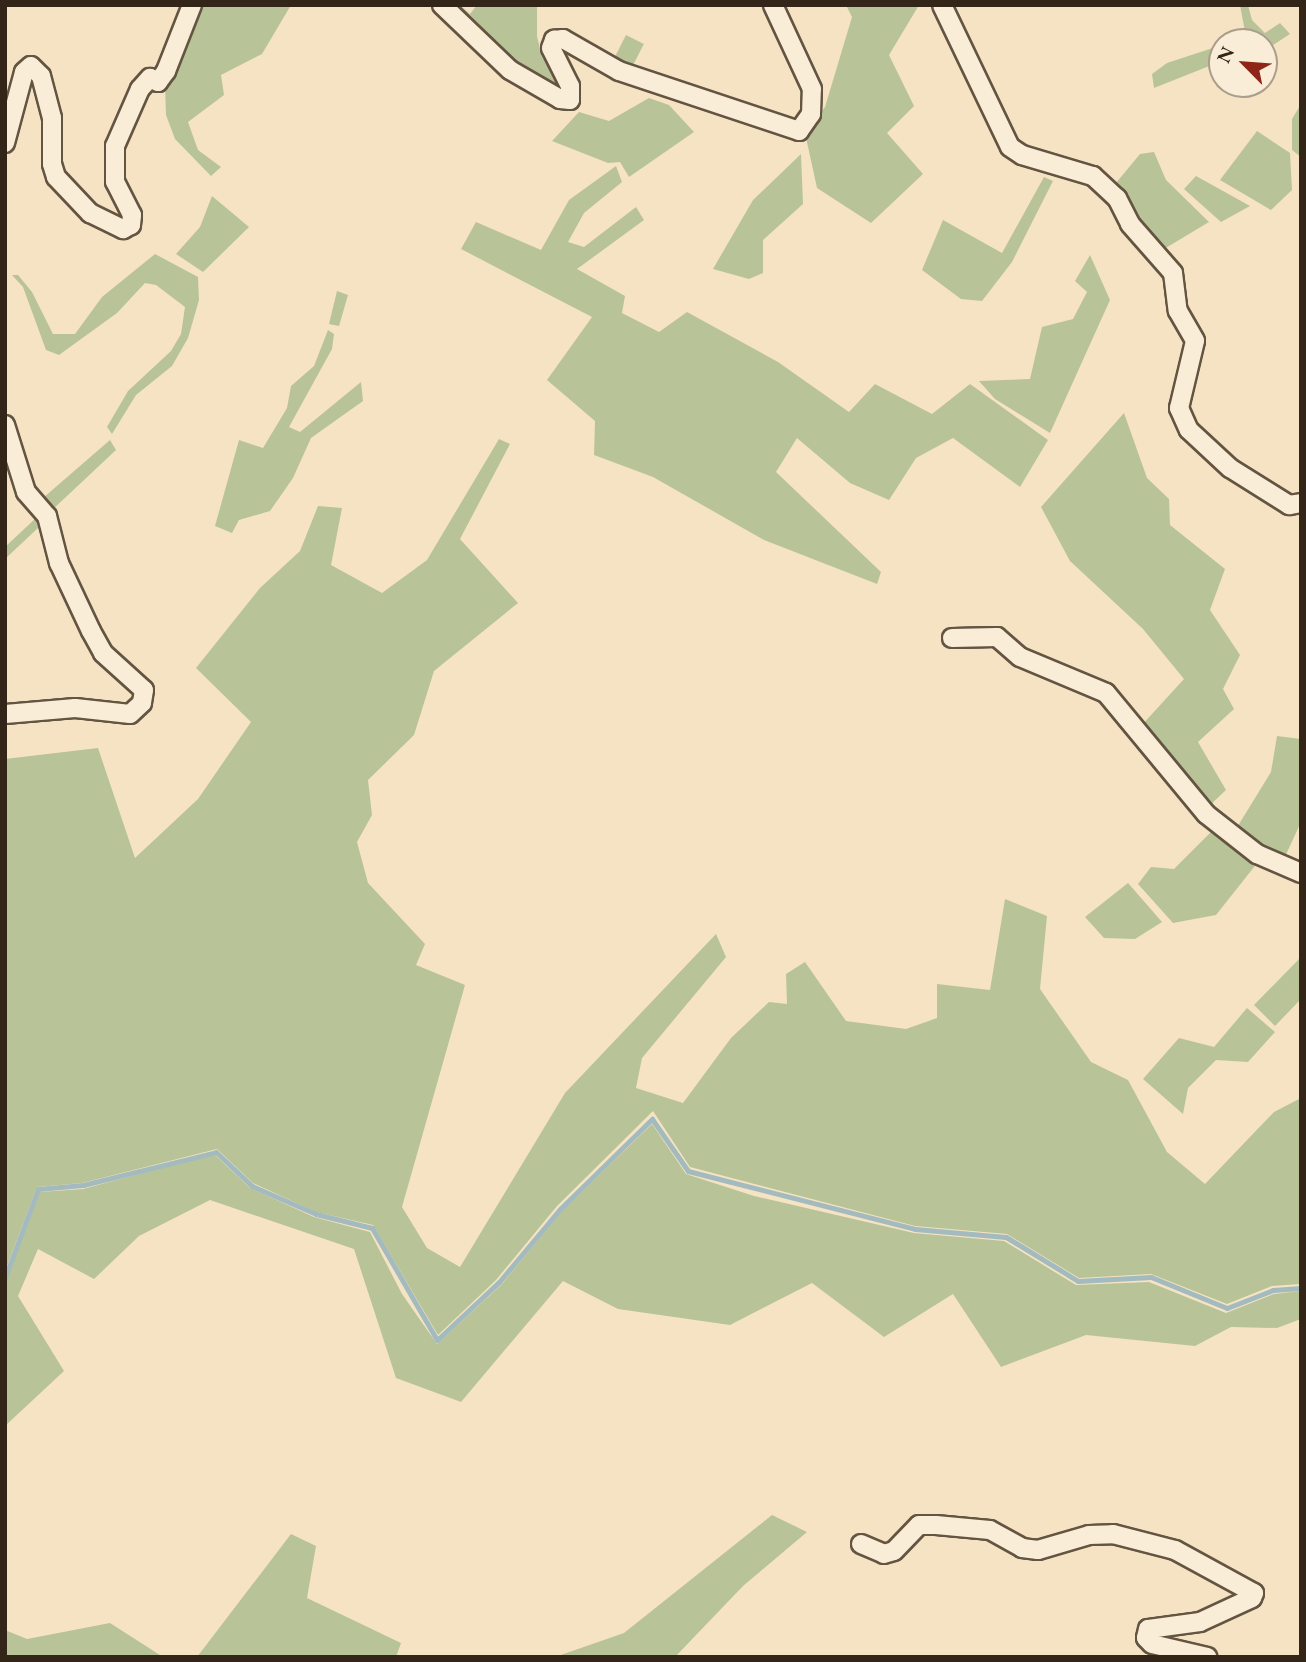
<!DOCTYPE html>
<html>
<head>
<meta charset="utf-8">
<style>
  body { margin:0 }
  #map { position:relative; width:1306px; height:1662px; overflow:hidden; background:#f6e3c3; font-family:"EB Garamond",serif }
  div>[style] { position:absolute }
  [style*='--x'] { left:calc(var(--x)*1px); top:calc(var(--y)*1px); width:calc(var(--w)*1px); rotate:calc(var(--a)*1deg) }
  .green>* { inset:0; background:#b8c497; transform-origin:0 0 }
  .stream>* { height:5px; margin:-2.5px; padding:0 2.5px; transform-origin:2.5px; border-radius:2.5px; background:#a3bbbf }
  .roads { filter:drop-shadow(2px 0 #645442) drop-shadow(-2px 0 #645442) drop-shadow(0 2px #645442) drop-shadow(0 -2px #645442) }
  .minor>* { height:18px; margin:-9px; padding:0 9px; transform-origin:9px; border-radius:9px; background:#f9edd8 }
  span { translate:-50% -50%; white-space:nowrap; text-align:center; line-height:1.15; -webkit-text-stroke:5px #f9edd8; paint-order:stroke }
  .frame { position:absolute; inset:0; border:7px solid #332517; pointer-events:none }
  .north { position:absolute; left:1208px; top:28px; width:70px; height:70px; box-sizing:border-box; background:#f9edd8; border:2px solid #aa9d8b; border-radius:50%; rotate:295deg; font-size:19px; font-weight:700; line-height:28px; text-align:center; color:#332517 }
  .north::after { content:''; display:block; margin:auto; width:24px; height:32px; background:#8f2418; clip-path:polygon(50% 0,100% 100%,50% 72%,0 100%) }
</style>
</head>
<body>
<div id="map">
  <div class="green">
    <i style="clip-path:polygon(200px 5px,291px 5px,262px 54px,221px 75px,224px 95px,188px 122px,198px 150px,221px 167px,211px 176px,175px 139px,166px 115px,165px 84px)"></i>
    <i style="clip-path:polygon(446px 5px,460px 5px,470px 14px,477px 5px,537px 5px,537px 36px,542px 57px,562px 82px,564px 93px,536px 83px)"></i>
    <i style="clip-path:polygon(846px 5px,919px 5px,889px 55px,914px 106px,887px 133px,923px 174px,871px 223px,817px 188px,805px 133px,825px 107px,852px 17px)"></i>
    <i style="clip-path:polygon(1240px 5px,1248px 5px,1252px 20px,1265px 33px,1280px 23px,1290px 34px,1264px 51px,1264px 42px,1250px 42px,1246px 37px)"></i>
    <i style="left:626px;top:35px;width:20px;height:30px;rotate:27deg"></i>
    <i style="clip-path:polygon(1222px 45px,1222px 61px,1154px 88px,1152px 74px,1167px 63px)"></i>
    <i style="clip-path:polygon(649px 98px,669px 105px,694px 132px,629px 177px,620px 162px,608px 163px,552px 141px,579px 112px,609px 121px)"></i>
    <i style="clip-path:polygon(1301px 104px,1301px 157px,1292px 150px,1292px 119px)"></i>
    <i style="clip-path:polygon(1257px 131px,1290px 153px,1292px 190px,1271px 210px,1220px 180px)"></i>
    <i style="clip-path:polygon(1154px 152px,1166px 180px,1209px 222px,1159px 252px,1111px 189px,1140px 154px)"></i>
    <i style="clip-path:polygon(801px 154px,803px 204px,763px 240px,763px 273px,749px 279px,713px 269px,753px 200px)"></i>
    <i style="clip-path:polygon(616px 166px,622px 182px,584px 213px,568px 242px,584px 247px,636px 207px,644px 220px,577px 269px,625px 296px,622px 313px,659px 332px,687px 312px,778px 362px,849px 412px,875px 384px,932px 414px,970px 384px,1048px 440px,1020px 487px,953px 438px,916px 458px,889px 500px,850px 483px,797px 438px,776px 472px,881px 572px,877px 584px,764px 540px,653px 477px,594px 455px,595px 421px,547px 380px,592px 317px,461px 249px,476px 222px,541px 250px,569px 200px)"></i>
    <i style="clip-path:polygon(1196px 176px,1250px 206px,1221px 222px,1184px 189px)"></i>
    <i style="clip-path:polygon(1044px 177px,1053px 181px,1012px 262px,982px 301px,961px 299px,922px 270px,943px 220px,1002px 253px)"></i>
    <i style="clip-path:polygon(212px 196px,249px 227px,203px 272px,176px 254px,200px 227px)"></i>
    <i style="clip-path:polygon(155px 254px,198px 277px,199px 300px,188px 338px,172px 366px,136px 395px,112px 434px,107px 427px,128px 391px,171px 351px,181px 334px,185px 307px,156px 285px,145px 283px,117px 313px,59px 355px,46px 350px,23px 287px,12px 275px,18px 275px,32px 292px,53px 334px,75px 334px,102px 297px)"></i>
    <i style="clip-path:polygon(1090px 255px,1110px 300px,1050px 433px,995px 399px,979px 381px,1030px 379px,1042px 327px,1073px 319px,1087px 292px,1075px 281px)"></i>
    <i style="clip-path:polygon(337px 291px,348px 295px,339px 326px,329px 324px)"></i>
    <i style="clip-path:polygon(328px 330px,334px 334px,332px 349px,289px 427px,300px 432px,361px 382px,363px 401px,311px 438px,293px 478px,270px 511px,239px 520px,232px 533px,215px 526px,239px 440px,263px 448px,287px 408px,291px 386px,314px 366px)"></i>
    <i style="clip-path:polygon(1124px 413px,1147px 478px,1169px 499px,1170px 525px,1225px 569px,1210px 610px,1240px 655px,1223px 689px,1234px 709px,1198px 742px,1226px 790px,1208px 807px,1141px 726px,1184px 679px,1143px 629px,1070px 561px,1041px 507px)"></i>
    <i style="clip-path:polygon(499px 439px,510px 444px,460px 539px,518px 603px,434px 671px,414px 735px,368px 780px,372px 815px,357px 842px,368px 883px,425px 944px,416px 965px,465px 985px,402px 1207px,427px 1248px,460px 1267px,565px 1093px,716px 934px,726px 957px,642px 1058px,636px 1088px,683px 1103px,731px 1038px,769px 1002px,787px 1004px,786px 974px,805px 962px,846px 1021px,906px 1029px,937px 1018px,937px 984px,990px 990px,1005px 899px,1047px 916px,1040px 989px,1091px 1062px,1128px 1080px,1167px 1152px,1205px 1184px,1274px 1112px,1301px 1098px,1301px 1284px,1272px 1286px,1227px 1304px,1151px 1274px,1079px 1278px,1007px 1234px,915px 1226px,690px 1167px,653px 1111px,557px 1206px,496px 1280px,438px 1335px,373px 1225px,316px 1212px,253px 1183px,217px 1149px,82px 1183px,37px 1187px,5px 1271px,5px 759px,98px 748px,135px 858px,198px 799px,251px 722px,196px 668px,260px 588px,300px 551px,318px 506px,342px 508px,331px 565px,382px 593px,427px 560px)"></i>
    <i style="clip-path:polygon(110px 440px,116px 450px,51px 511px,43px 498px)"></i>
    <i style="clip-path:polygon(37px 517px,38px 528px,5px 559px,5px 547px)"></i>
    <i style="clip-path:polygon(1277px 736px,1301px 739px,1301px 822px,1283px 861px,1236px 829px,1271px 772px)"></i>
    <i style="clip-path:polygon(1217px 826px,1258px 862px,1216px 915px,1173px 923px,1138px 884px,1151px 867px,1174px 869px)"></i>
    <i style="clip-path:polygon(1128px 883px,1162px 922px,1135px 939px,1104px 938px,1085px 917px)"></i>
    <i style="clip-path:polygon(1301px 957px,1301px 999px,1275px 1026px,1254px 1005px)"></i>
    <i style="clip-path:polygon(1247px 1008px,1275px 1032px,1248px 1062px,1216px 1060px,1188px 1088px,1183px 1114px,1143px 1079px,1179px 1038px,1214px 1047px)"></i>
    <i style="clip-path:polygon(652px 1124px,686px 1174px,754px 1196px,914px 1233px,1004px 1241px,1076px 1285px,1149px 1282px,1226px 1313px,1274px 1294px,1301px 1291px,1301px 1319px,1277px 1328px,1231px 1327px,1195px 1346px,1086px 1335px,1001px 1367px,953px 1294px,884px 1337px,812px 1283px,730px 1325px,618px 1309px,563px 1281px,461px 1402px,396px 1378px,354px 1249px,210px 1200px,139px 1236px,94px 1279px,38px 1249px,18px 1296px,64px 1371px,5px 1426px,5px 1283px,40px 1192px,83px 1189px,214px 1154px,250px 1188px,314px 1217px,370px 1232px,402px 1294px,437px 1344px,501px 1285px,562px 1211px)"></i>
    <i style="clip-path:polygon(772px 1515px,807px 1532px,743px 1586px,675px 1657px,555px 1657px,624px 1633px)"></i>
    <i style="clip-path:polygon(291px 1534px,316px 1546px,307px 1598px,401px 1643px,396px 1657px,197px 1657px)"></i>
    <i style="clip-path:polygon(110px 1623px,163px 1657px,5px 1657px,5px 1630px,27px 1639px)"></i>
  </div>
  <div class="stream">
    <i style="--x:5;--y:1277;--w:94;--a:-69.4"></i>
    <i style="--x:38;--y:1189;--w:45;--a:-5.1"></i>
    <i style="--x:83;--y:1185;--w:137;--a:-13.9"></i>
    <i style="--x:216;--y:1152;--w:50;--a:43.4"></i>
    <i style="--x:252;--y:1186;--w:70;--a:23.6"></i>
    <i style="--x:316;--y:1214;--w:58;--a:14"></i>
    <i style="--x:372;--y:1228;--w:129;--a:59.9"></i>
    <i style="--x:437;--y:1340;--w:85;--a:-43.1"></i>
    <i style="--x:499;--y:1282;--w:95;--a:-50.1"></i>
    <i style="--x:560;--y:1209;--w:129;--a:-44.4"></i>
    <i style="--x:652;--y:1119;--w:63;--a:55.3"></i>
    <i style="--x:688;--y:1171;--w:234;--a:14.3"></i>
    <i style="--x:915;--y:1229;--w:91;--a:5"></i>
    <i style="--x:1006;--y:1237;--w:84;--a:31.4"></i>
    <i style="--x:1078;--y:1281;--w:73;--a:-3.1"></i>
    <i style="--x:1151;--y:1277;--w:82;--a:22.2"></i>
    <i style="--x:1227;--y:1308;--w:49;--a:-21.4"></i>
    <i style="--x:1273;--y:1290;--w:28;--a:-4"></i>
  </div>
  <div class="roads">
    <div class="minor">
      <i style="--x:442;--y:5;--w:94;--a:43.7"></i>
      <i style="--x:510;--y:70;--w:58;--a:30.1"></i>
      <i style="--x:560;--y:99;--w:10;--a:6"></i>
      <i style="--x:570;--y:100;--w:14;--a:-90"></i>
      <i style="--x:570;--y:86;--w:42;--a:-116.6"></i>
      <i style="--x:551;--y:48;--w:9;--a:-69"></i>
      <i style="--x:554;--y:40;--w:9;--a:-6"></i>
      <i style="--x:563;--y:39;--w:64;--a:29.7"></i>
      <i style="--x:619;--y:71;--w:190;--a:18.4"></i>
      <i style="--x:799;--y:131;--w:21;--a:-55"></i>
      <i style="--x:811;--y:114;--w:25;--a:-88"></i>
      <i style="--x:812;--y:89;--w:93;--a:-114.9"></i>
      <i style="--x:942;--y:5;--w:157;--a:64.4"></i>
      <i style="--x:1010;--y:147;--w:14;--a:34"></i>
      <i style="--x:1022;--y:155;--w:74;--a:16.5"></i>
      <i style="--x:1093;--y:176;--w:33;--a:43"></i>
      <i style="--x:1117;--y:198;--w:29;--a:63"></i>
      <i style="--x:1130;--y:224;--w:65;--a:48.7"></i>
      <i style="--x:1173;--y:273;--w:38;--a:83"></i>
      <i style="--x:1178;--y:311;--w:34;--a:60"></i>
      <i style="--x:1195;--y:341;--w:69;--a:103.4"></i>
      <i style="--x:1179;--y:408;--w:24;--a:66"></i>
      <i style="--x:1189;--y:430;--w:56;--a:42.8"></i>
      <i style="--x:1230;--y:468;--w:70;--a:32.1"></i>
      <i style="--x:1289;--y:505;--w:12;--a:-9"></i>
      <i style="--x:5;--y:143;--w:73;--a:-75"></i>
      <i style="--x:24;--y:72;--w:9;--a:-41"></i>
      <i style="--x:31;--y:66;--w:14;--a:45"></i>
      <i style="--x:41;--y:76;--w:43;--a:75.3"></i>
      <i style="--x:52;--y:118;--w:46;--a:90"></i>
      <i style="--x:52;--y:164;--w:14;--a:73"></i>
      <i style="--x:56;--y:177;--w:50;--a:46.6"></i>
      <i style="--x:90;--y:213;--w:37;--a:26"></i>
      <i style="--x:123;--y:229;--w:9;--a:-27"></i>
      <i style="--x:131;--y:225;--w:10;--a:-84"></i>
      <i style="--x:132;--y:215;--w:37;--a:-117"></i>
      <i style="--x:115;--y:182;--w:36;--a:-90"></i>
      <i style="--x:115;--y:146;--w:62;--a:-66.3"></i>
      <i style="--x:140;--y:89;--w:15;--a:-48"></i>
      <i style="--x:150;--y:78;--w:9;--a:27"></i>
      <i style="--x:158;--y:82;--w:14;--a:-54"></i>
      <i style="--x:166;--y:71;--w:71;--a:-68.5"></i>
      <i style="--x:5;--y:425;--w:70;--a:72.6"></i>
      <i style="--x:26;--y:492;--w:32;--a:49"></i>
      <i style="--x:47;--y:516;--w:49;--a:75.7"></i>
      <i style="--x:59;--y:563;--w:75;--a:64.8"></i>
      <i style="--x:91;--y:631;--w:25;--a:61"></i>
      <i style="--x:103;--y:653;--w:55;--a:42.1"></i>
      <i style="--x:144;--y:690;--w:13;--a:99"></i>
      <i style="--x:142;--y:703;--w:16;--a:137"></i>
      <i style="--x:130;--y:714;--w:55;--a:-173.8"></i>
      <i style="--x:75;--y:708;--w:70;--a:175.1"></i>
      <i style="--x:952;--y:638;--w:45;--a:-1.3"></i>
      <i style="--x:997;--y:637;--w:30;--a:41"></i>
      <i style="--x:1020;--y:657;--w:93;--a:22.7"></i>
      <i style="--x:1106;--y:693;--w:157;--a:50.4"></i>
      <i style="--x:1206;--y:814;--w:65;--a:38.1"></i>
      <i style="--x:1257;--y:854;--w:48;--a:23.4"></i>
      <i style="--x:861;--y:1544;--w:25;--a:23"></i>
      <i style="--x:884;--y:1554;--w:10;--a:-17"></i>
      <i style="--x:894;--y:1551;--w:36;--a:-46"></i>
      <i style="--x:919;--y:1525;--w:17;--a:0"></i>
      <i style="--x:936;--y:1525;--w:54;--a:5.3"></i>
      <i style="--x:990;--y:1530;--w:37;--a:29"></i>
      <i style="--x:1022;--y:1548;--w:16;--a:7"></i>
      <i style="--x:1038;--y:1550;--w:53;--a:-16.4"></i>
      <i style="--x:1089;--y:1535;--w:24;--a:-2"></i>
      <i style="--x:1113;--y:1534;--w:64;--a:14.5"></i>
      <i style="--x:1175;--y:1550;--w:90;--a:28.6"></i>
      <i style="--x:1254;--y:1593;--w:5;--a:112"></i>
      <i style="--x:1252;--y:1598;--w:57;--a:155.2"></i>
      <i style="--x:1200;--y:1622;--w:52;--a:172.3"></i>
      <i style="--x:1148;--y:1629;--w:9;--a:103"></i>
      <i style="--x:1146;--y:1638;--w:8;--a:45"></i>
      <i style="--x:1152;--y:1644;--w:57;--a:13.3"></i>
    </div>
  </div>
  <div class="frame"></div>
  <div class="north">N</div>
</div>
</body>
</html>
